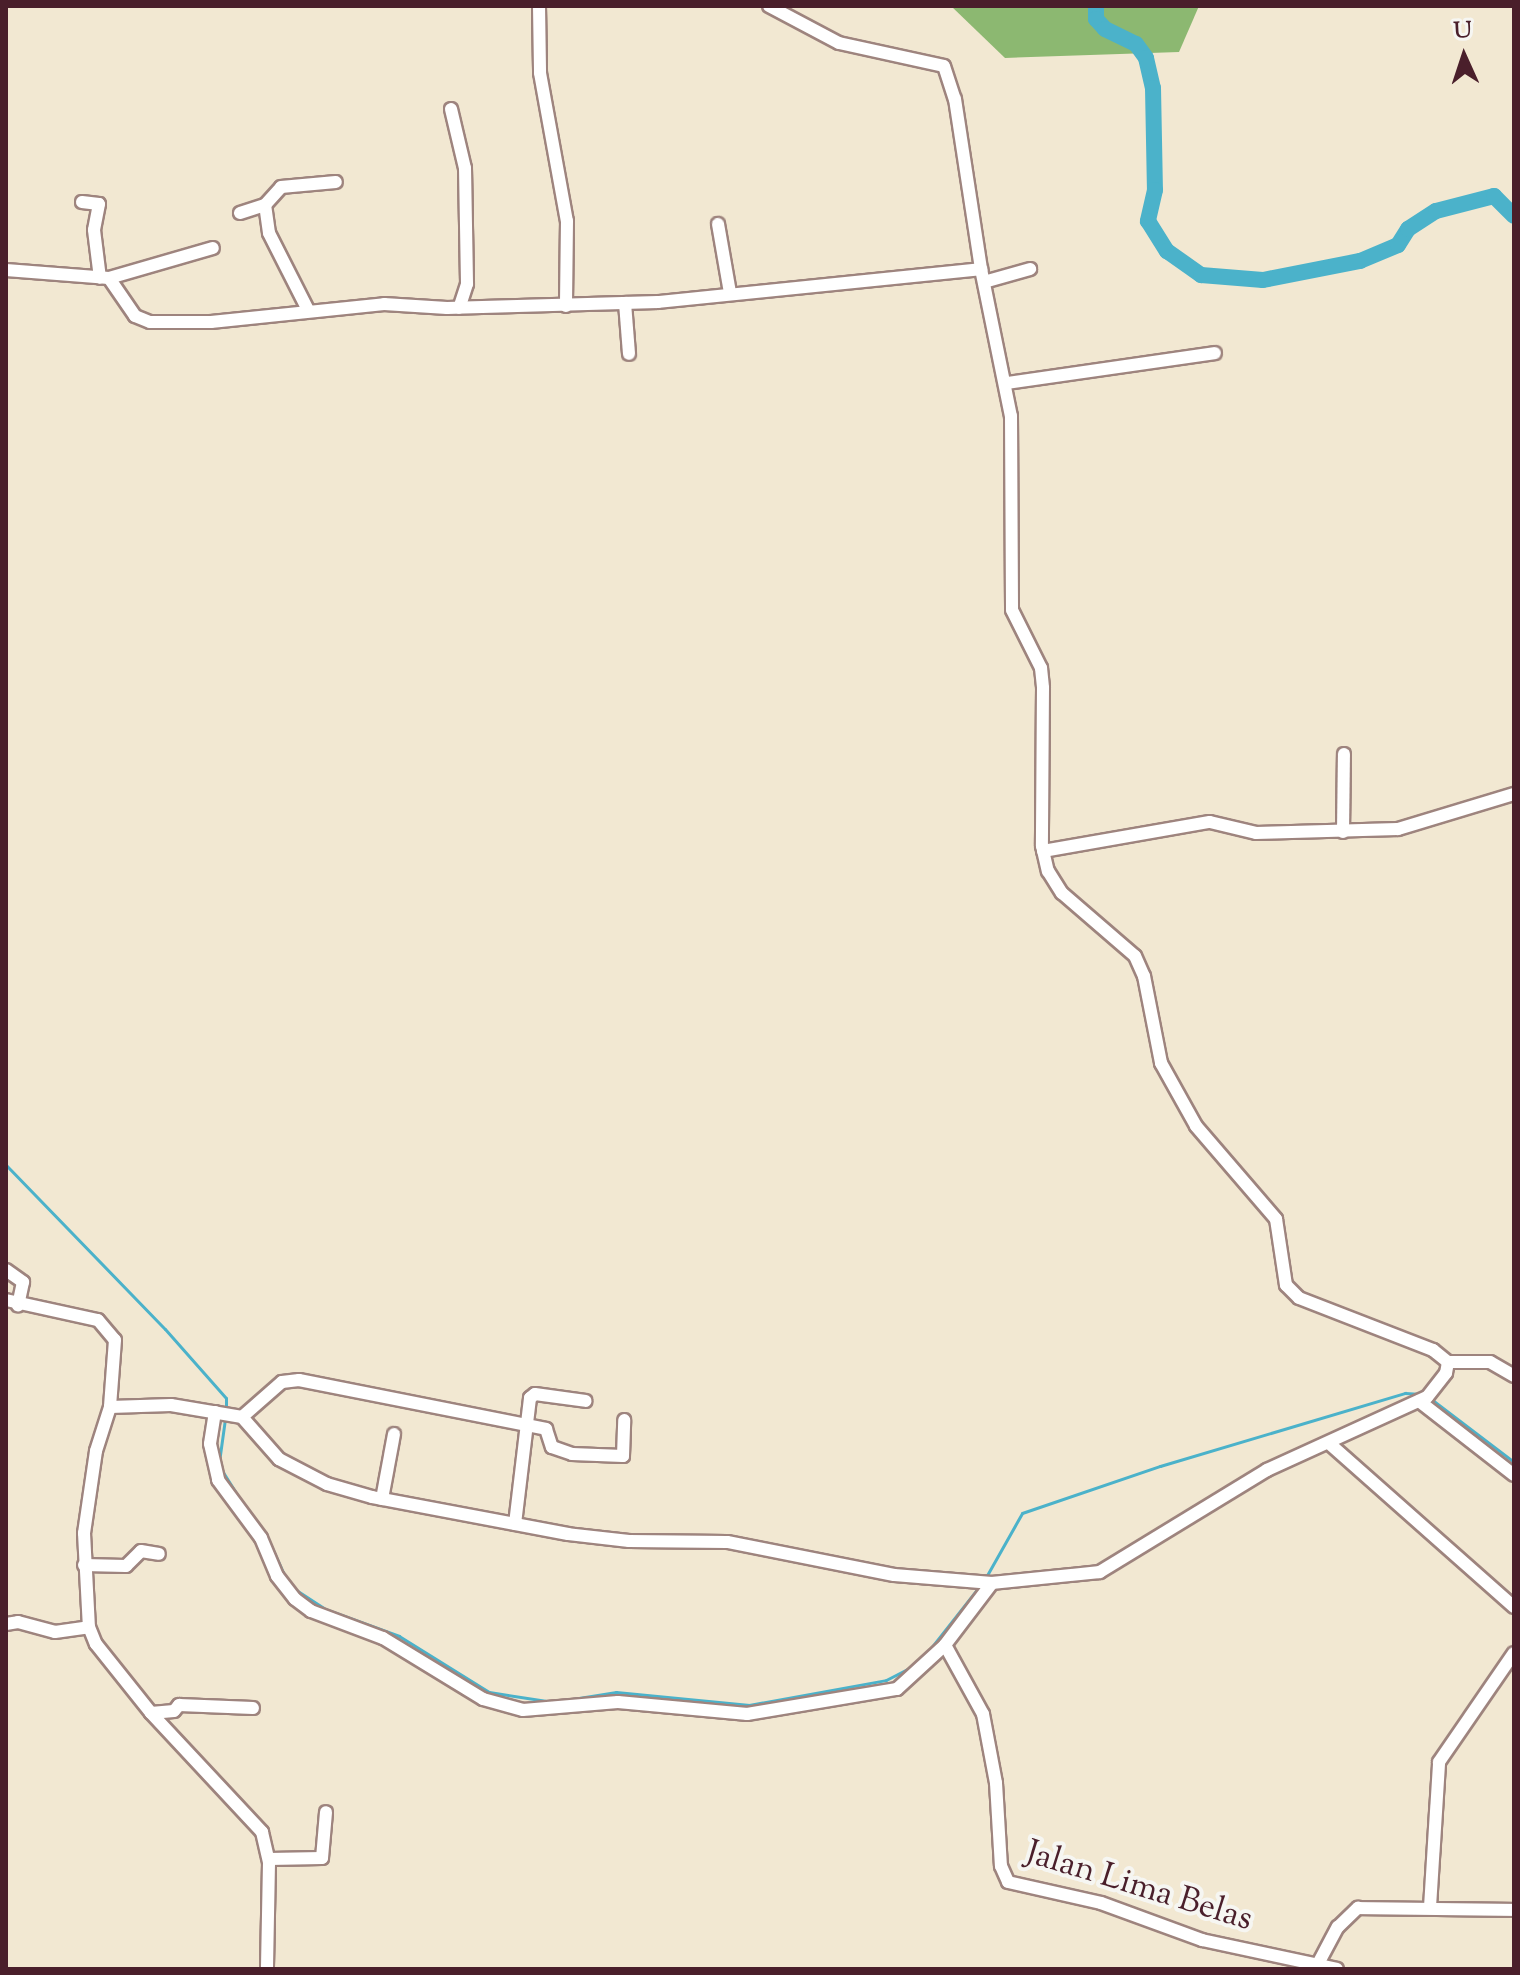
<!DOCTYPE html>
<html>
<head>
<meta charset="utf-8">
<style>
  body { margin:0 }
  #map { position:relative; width:1520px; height:1975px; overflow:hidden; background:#f2e8d2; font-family:"Sorts Mill Goudy",serif }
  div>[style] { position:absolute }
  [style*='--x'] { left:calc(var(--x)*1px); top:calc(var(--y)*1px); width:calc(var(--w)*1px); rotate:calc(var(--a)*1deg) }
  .forest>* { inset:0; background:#8cb871 }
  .stream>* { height:3px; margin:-1.5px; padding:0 1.5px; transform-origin:1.5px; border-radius:1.5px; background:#4bb2ca }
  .river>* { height:16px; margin:-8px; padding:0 8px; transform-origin:8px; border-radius:8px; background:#4bb2ca }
  .roads { filter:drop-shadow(2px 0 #9e847e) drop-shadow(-2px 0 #9e847e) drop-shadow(0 2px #9e847e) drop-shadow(0 -2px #9e847e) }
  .minor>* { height:12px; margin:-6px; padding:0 6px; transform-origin:6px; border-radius:6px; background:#fff }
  span { translate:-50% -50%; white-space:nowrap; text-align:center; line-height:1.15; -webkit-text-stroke:8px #f6f6f2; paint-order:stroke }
  .street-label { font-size:34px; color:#4a1f2b }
  .frame { position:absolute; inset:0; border:8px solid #4a1f2b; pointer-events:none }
  .north { position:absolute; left:1424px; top:16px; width:80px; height:80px; -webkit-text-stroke:6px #f6f6f2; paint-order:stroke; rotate:357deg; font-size:22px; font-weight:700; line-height:32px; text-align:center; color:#4a1f2b }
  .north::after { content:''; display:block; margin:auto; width:28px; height:36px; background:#4a1f2b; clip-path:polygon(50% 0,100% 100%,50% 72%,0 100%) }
</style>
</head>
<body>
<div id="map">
  <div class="forest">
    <i style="clip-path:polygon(951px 6px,1199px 6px,1179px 52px,1005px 58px)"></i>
  </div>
  <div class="stream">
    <i style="--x:6;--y:1165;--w:228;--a:45.9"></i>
    <i style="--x:165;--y:1329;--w:92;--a:48.5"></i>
    <i style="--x:226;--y:1398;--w:13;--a:90"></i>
    <i style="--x:1431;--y:1399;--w:104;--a:37.2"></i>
    <i style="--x:219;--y:1462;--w:43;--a:-82.1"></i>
    <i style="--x:221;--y:1469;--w:41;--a:57.8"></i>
    <i style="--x:268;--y:1539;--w:44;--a:65.8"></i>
    <i style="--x:986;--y:1577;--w:73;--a:-60.6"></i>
    <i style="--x:1022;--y:1513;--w:146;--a:-18.8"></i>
    <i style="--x:1160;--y:1466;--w:256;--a:-16.6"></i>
    <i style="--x:1405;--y:1393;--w:16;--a:4"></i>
    <i style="--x:293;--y:1588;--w:38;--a:33"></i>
    <i style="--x:325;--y:1609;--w:79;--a:20"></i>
    <i style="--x:399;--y:1636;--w:106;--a:31.9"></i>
    <i style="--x:489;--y:1692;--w:65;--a:8.9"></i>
    <i style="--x:927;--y:1653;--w:84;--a:-51.8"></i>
    <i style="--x:560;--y:1701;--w:57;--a:-9.1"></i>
    <i style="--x:616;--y:1692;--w:134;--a:5.6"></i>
    <i style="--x:749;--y:1705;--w:139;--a:-10.3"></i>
    <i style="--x:886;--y:1680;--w:30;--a:-27"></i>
  </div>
  <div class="river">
    <i style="--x:1096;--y:6;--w:13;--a:90"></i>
    <i style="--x:1096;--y:19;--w:13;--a:48"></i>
    <i style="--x:1105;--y:29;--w:34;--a:26"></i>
    <i style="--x:1136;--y:44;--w:17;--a:54"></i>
    <i style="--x:1146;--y:58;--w:31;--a:77"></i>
    <i style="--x:1153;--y:88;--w:102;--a:88.9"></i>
    <i style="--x:1155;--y:190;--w:32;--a:103"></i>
    <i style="--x:1148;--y:221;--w:36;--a:58"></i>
    <i style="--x:1167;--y:251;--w:42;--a:35.2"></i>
    <i style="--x:1201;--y:275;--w:62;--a:4.6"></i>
    <i style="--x:1263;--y:280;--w:99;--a:-11.1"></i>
    <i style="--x:1360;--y:261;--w:41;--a:-22.8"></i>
    <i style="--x:1398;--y:245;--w:19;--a:-58"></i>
    <i style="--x:1408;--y:229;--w:33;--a:-33"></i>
    <i style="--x:1436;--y:211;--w:60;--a:-14.5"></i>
    <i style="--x:1494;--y:196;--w:28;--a:45"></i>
  </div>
  <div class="roads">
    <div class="minor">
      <i style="--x:539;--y:6;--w:67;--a:89.1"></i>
      <i style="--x:540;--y:73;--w:150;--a:79.7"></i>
      <i style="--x:567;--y:221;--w:85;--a:90.7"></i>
      <i style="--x:769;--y:6;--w:79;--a:27.9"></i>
      <i style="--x:839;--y:43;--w:107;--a:12.4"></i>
      <i style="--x:944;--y:66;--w:35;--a:72"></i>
      <i style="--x:955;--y:99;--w:172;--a:81.3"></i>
      <i style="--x:451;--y:109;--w:61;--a:76.7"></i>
      <i style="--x:465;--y:168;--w:116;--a:89"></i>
      <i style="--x:467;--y:284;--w:25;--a:108"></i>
      <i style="--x:82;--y:202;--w:17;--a:7"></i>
      <i style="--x:99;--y:204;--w:26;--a:101"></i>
      <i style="--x:94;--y:230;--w:48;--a:82.9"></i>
      <i style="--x:240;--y:213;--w:26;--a:-18"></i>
      <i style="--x:718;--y:224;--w:70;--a:80.1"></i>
      <i style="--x:6;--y:270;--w:103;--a:4.4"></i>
      <i style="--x:109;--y:278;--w:46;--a:55.6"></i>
      <i style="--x:135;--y:316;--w:16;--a:22"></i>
      <i style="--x:150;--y:322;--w:61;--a:0"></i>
      <i style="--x:211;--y:322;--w:174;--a:-5.9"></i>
      <i style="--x:384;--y:304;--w:63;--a:3.6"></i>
      <i style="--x:447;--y:308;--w:211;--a:-1.6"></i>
      <i style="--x:658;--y:302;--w:325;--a:-5.8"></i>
      <i style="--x:981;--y:269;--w:150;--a:78.5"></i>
      <i style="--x:1011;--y:416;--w:194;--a:89.7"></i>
      <i style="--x:1012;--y:610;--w:65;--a:63.4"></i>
      <i style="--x:1041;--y:668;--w:20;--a:84"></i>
      <i style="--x:1043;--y:688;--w:158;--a:90.4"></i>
      <i style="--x:1042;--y:846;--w:26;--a:77"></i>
      <i style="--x:1048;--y:871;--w:26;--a:58"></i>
      <i style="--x:1062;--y:893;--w:96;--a:40.8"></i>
      <i style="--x:1135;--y:956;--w:22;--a:66"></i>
      <i style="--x:1144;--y:976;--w:89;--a:78.9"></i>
      <i style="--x:1161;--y:1063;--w:72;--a:60.9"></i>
      <i style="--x:1196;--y:1126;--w:123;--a:49.3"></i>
      <i style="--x:1276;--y:1219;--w:67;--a:81.4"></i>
      <i style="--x:1286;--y:1285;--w:18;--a:45"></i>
      <i style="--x:1299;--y:1298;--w:144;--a:21.2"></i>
      <i style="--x:1433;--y:1350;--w:19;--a:39"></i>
      <i style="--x:1448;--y:1362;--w:11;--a:100"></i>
      <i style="--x:1446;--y:1373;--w:31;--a:128"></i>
      <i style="--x:1427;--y:1397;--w:176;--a:155.5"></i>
      <i style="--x:1267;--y:1470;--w:196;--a:148.6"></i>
      <i style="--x:1100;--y:1572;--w:109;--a:174.2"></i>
      <i style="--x:992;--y:1583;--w:98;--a:-175.3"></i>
      <i style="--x:894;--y:1575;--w:170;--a:-168.8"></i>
      <i style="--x:727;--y:1542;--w:98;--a:-179.4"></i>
      <i style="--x:629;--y:1541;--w:61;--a:-173.5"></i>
      <i style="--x:568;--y:1534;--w:199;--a:-169.3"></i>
      <i style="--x:372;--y:1497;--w:47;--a:-163.9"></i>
      <i style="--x:327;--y:1484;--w:54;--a:-152.5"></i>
      <i style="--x:279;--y:1459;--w:56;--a:-131.4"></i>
      <i style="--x:242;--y:1417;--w:72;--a:-170.4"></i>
      <i style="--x:171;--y:1405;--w:61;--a:178.1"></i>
      <i style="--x:109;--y:278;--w:108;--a:-16.1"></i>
      <i style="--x:984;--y:282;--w:48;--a:-15.8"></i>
      <i style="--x:625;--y:303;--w:51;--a:85.5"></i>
      <i style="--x:308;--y:310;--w:86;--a:-116.9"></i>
      <i style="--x:269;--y:233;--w:28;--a:-98"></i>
      <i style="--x:265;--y:205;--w:24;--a:-48"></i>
      <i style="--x:281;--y:187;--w:55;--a:-5.2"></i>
      <i style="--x:1007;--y:383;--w:210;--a:-8.2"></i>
      <i style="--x:1343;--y:832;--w:78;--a:-89.3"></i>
      <i style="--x:1043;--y:851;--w:169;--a:-9.9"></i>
      <i style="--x:1210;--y:822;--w:47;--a:13.4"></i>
      <i style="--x:1256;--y:833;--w:142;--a:-1.6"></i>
      <i style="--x:1398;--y:829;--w:121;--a:-16.8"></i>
      <i style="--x:6;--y:1270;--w:21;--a:35"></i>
      <i style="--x:23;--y:1282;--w:24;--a:102"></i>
      <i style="--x:6;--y:1300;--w:94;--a:12.3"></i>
      <i style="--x:98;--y:1320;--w:26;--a:50"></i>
      <i style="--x:115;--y:1340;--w:67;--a:94.3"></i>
      <i style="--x:110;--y:1407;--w:46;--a:107.7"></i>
      <i style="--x:96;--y:1451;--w:83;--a:98.3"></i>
      <i style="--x:84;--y:1533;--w:94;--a:87"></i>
      <i style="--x:89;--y:1627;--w:18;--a:68"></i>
      <i style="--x:96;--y:1644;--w:88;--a:51.4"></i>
      <i style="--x:151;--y:1713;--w:163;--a:47"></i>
      <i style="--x:262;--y:1832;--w:32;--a:77"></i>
      <i style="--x:269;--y:1863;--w:106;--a:91.1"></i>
      <i style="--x:1448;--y:1362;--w:42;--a:0"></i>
      <i style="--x:1490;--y:1362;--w:28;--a:30"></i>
      <i style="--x:1419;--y:1401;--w:120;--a:37.9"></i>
      <i style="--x:215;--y:1412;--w:32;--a:99"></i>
      <i style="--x:210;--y:1444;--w:37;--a:77"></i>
      <i style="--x:218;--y:1480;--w:72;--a:53.4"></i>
      <i style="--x:261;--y:1538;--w:41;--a:67.2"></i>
      <i style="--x:277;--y:1576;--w:29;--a:52"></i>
      <i style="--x:295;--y:1599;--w:20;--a:37"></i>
      <i style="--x:311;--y:1611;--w:77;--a:20.6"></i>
      <i style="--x:383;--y:1638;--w:117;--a:31.4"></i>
      <i style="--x:483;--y:1699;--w:41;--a:15.4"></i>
      <i style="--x:523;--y:1710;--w:95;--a:-4.8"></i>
      <i style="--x:618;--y:1702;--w:130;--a:5.3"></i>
      <i style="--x:747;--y:1714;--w:152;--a:-9.5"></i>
      <i style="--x:897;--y:1689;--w:65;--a:-42.5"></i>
      <i style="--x:242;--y:1417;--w:53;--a:-41.2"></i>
      <i style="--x:282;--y:1382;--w:17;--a:-7"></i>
      <i style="--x:299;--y:1380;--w:252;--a:11.2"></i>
      <i style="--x:546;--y:1429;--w:19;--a:72"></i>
      <i style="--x:552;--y:1447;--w:21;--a:19"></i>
      <i style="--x:572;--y:1454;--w:51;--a:2.2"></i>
      <i style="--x:623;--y:1456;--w:36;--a:-88"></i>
      <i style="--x:1331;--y:1445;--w:244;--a:41.5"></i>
      <i style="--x:382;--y:1499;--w:66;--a:-79.5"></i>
      <i style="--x:515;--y:1524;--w:127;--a:-83.2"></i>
      <i style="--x:530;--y:1398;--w:6;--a:-39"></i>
      <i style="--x:535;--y:1394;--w:51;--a:7.8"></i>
      <i style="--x:84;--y:1565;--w:42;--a:1.4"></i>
      <i style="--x:126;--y:1566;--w:21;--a:-45"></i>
      <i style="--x:141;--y:1551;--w:18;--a:9"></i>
      <i style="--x:992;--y:1583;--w:78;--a:127.2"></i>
      <i style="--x:945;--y:1645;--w:79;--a:61.2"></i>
      <i style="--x:983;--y:1714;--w:70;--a:79.3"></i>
      <i style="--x:996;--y:1783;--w:83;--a:86.6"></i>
      <i style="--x:1001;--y:1866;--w:17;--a:66"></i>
      <i style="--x:1008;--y:1882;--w:95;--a:12.7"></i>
      <i style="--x:1101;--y:1903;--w:108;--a:20.1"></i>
      <i style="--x:1202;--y:1940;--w:138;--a:12.1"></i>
      <i style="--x:6;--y:1624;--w:12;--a:-9"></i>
      <i style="--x:18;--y:1622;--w:38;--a:15"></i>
      <i style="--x:55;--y:1632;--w:34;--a:-8"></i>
      <i style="--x:151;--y:1713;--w:23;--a:-5"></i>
      <i style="--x:174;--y:1711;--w:8;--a:-50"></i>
      <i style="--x:179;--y:1705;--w:74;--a:2.3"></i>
      <i style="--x:269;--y:1859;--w:53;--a:-1.1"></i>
      <i style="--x:322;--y:1858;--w:46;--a:-85"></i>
      <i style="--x:1430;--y:1907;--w:145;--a:-86.4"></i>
      <i style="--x:1439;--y:1762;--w:132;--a:-55.5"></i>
      <i style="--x:1319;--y:1962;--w:40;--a:-62"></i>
      <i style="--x:1338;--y:1927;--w:28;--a:-44"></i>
      <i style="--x:1358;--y:1908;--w:156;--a:0.7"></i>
    </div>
  </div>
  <div class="street-label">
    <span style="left:1139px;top:1887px;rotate:17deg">Jalan Lima Belas</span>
  </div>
  <div class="frame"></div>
  <div class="north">U</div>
</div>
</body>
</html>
